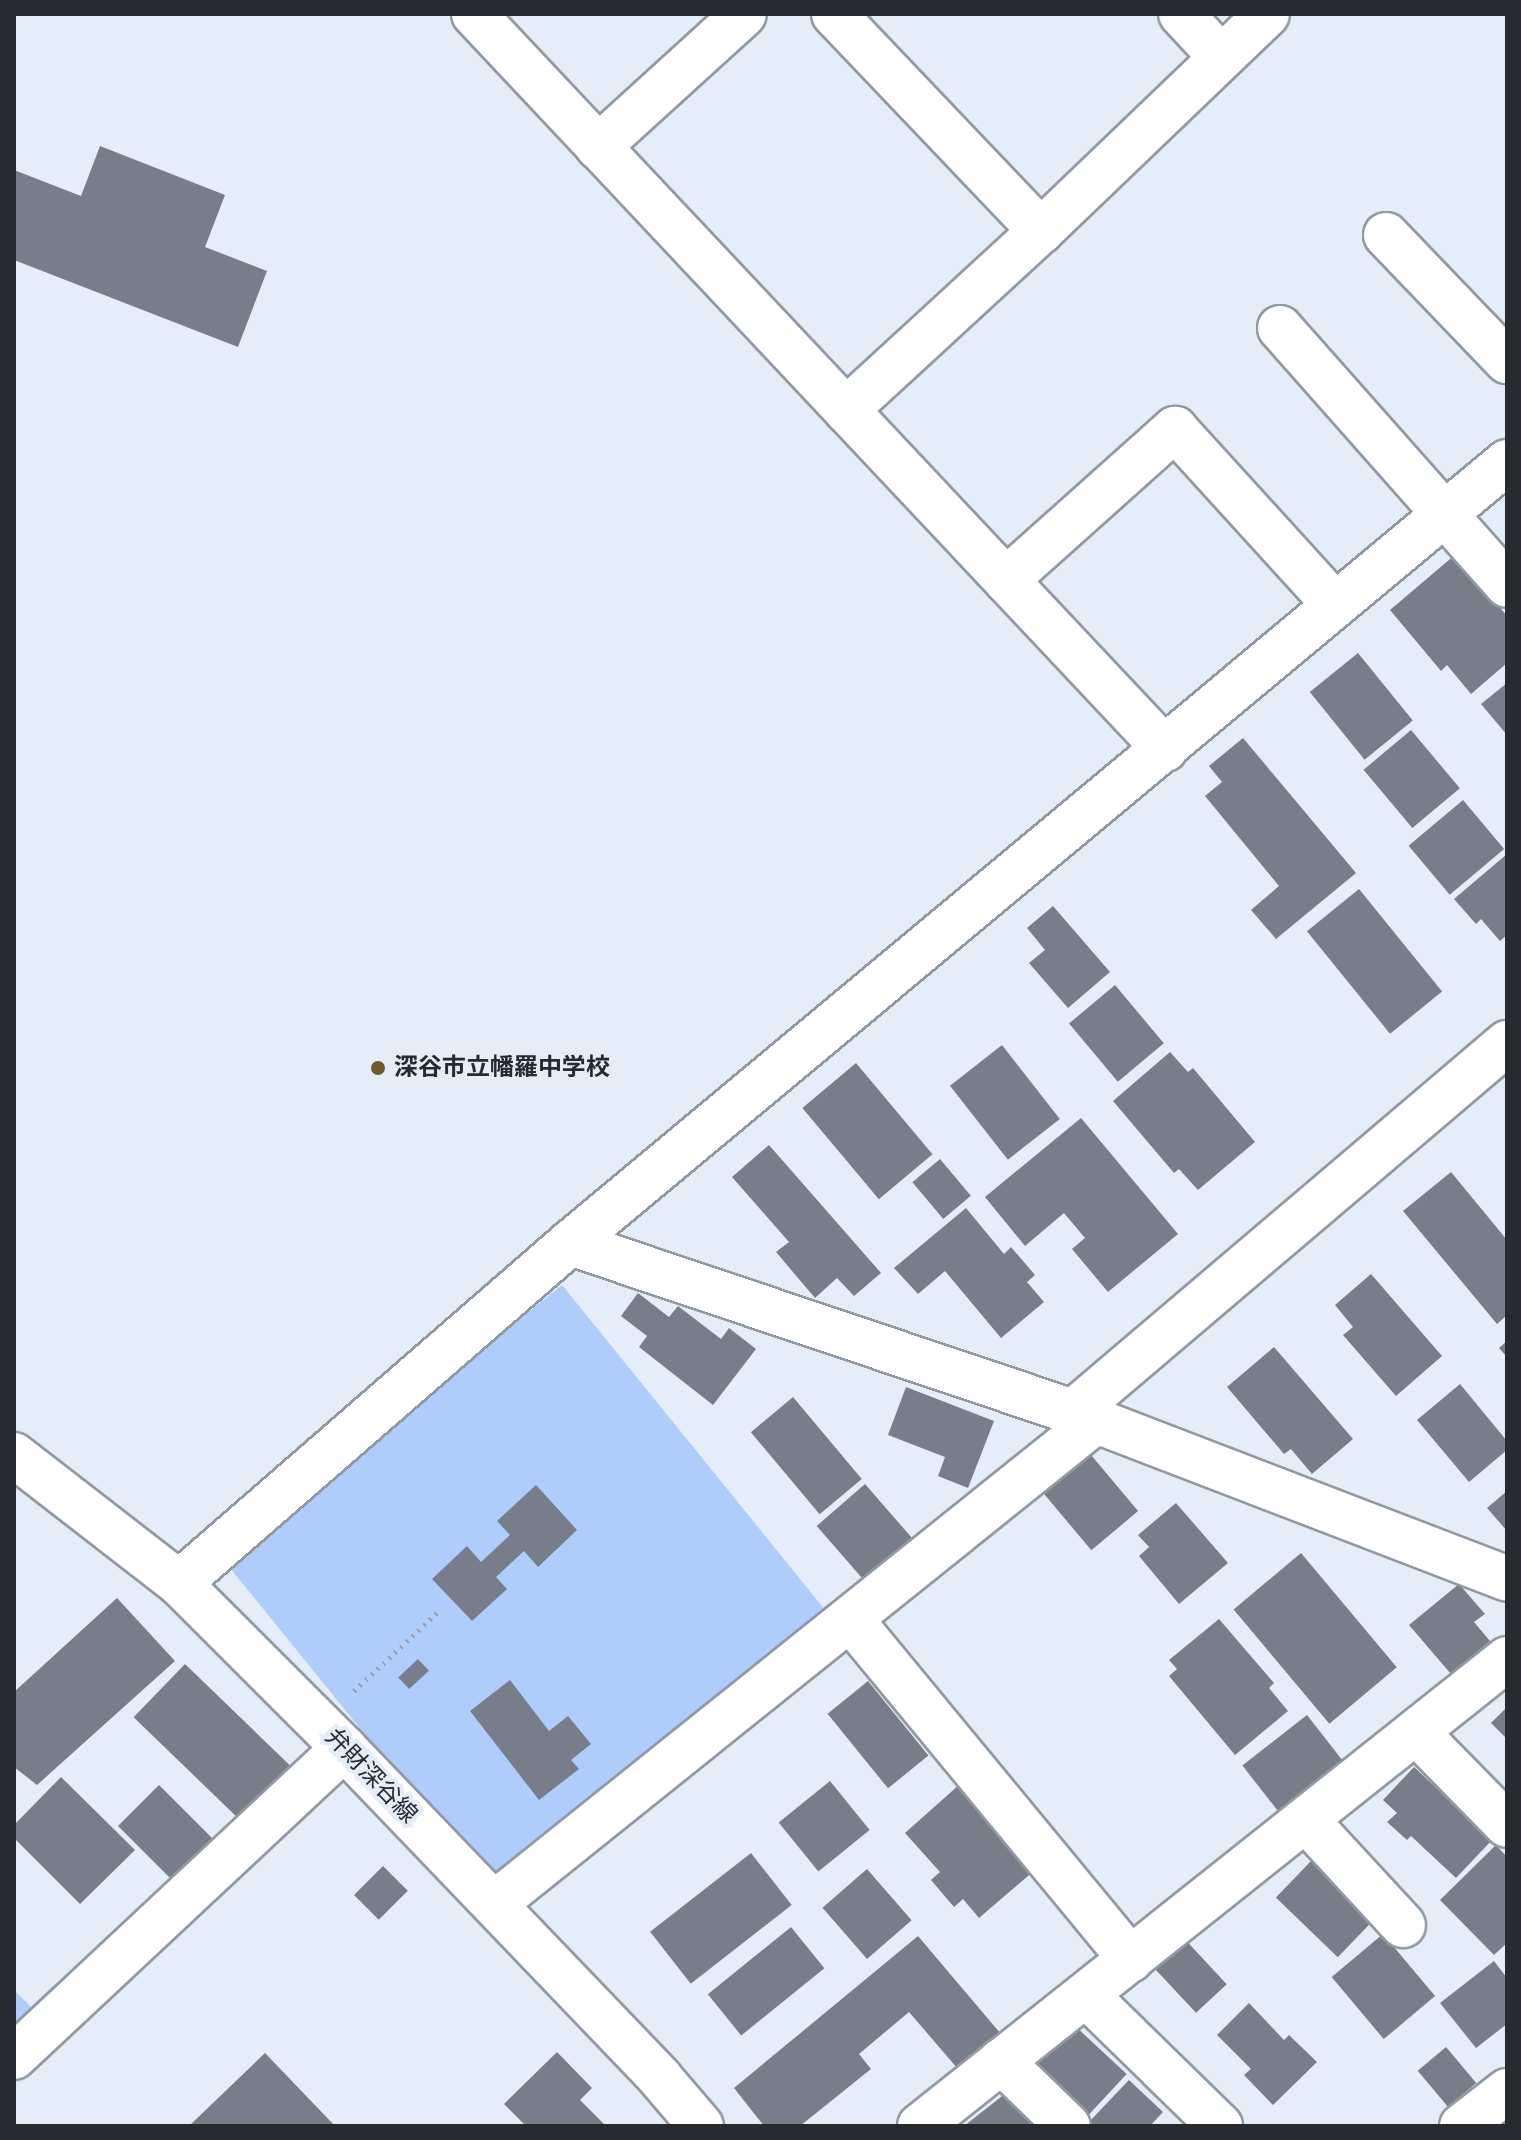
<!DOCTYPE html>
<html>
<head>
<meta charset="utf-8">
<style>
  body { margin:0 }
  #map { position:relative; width:1521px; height:2140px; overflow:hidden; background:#e5edf9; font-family:Rubik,"Noto Sans JP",sans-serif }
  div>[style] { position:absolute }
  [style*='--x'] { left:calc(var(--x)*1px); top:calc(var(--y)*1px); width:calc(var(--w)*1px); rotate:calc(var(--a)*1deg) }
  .green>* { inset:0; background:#afcdfb; transform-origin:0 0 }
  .building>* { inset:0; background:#777e89; transform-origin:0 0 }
  .path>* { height:5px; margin-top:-2.5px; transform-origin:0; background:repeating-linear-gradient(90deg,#9aa0a9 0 2px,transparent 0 8px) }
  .roads { filter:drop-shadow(2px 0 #9299a4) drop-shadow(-2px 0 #9299a4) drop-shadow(0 2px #9299a4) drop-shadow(0 -2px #9299a4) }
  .minor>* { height:44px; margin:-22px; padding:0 22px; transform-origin:22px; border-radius:22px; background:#fff }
  .major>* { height:44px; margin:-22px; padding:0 22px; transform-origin:22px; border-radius:22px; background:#fff }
  .dots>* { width:22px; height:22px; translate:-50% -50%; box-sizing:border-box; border:4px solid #e5edf9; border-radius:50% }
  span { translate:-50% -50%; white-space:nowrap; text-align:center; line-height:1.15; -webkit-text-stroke:8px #e5edf9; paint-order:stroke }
  .poi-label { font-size:24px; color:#272a2e; font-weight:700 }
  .left { translate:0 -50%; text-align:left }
  .street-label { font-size:24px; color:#272a2e }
  .frame { position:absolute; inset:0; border:16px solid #272a2e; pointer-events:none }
</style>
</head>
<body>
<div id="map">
  <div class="green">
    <i style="left:562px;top:1285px;width:429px;height:436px;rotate:51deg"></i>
    <i style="clip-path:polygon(52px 1987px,59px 1994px,14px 2037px,14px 1990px,31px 2007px)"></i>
  </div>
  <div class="building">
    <i style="clip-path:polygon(100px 146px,225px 195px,205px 247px,267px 271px,238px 347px,14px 260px,14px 170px,81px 196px)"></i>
    <i style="clip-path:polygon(1456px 554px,1507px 616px,1507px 663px,1471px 694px,1447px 665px,1441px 671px,1390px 610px)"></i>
    <i style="left:1358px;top:653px;width:87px;height:62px;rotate:51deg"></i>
    <i style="clip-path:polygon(1507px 683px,1507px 735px,1481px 704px)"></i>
    <i style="left:1411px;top:730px;width:76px;height:62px;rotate:50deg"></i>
    <i style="clip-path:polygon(1243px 738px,1356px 873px,1276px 939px,1251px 910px,1279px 886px,1205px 796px,1222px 782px,1209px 766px)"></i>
    <i style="left:1463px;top:800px;width:64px;height:71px;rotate:50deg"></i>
    <i style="clip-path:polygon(1507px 854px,1507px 935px,1500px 941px,1481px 919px,1476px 924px,1454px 899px)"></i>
    <i style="left:1359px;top:889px;width:132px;height:67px;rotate:51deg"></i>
    <i style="clip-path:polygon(1053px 906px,1110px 972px,1068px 1008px,1029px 963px,1045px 950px,1027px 928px)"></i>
    <i style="left:1115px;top:985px;width:76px;height:60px;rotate:50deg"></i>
    <i style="left:1002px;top:1045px;width:94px;height:66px;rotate:52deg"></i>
    <i style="clip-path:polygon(1170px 1052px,1188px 1072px,1193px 1068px,1255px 1142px,1198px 1190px,1179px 1169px,1174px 1173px,1113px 1101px)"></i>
    <i style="left:856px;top:1063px;width:119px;height:70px;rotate:50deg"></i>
    <i style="clip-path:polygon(1081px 1118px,1178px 1234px,1108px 1292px,1072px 1249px,1085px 1238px,1064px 1213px,1025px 1246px,985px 1197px)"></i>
    <i style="clip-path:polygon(769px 1145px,881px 1273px,854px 1296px,837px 1278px,815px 1298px,776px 1252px,789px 1242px,732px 1177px)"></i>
    <i style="left:940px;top:1159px;width:48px;height:36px;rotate:50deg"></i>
    <i style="clip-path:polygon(1451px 1172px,1507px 1240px,1507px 1315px,1497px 1324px,1403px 1211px)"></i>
    <i style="clip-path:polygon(966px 1208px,1004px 1254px,1011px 1247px,1035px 1275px,1027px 1282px,1044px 1302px,1001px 1338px,945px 1271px,918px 1294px,894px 1268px)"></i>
    <i style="clip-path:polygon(1371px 1274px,1442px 1356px,1396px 1396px,1343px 1335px,1353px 1327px,1335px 1305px)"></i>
    <i style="clip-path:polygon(638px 1293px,669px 1317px,678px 1306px,721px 1339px,729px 1328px,756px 1349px,713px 1405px,639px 1347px,647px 1336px,621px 1316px)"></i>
    <i style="clip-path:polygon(1507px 1341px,1507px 1357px,1499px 1348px)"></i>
    <i style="clip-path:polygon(1274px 1347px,1353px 1439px,1312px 1474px,1291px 1449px,1284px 1454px,1227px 1387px)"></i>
    <i style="clip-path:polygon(1460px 1384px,1507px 1441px,1507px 1450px,1469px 1482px,1417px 1420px)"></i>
    <i style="clip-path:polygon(906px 1387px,994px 1421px,968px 1488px,938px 1476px,945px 1457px,888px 1435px)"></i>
    <i style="left:793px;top:1397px;width:107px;height:55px;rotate:50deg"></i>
    <i style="left:1086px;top:1449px;width:81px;height:61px;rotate:50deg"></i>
    <i style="left:865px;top:1484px;width:74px;height:64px;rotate:49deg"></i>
    <i style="clip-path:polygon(536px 1485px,577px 1530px,538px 1567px,524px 1551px,496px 1577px,507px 1589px,472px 1621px,432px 1579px,467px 1546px,481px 1562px,510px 1535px,497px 1521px)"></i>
    <i style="clip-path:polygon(1507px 1491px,1507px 1531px,1487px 1508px)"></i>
    <i style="clip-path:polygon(1176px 1503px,1228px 1563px,1179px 1604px,1139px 1556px,1149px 1547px,1138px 1535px)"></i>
    <i style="left:1301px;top:1553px;width:149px;height:88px;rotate:50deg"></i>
    <i style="clip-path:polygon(1459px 1584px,1485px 1614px,1474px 1622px,1490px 1641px,1451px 1674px,1409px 1625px)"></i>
    <i style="clip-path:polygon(117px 1598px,175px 1661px,37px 1785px,14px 1767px,14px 1692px)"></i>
    <i style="clip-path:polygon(1219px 1619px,1274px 1683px,1269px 1688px,1288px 1711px,1235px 1755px,1169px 1676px,1177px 1669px,1169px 1660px)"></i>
    <i style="left:418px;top:1659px;width:16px;height:27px;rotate:47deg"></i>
    <i style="left:185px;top:1664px;width:150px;height:74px;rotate:44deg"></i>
    <i style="clip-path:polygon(510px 1680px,549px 1731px,568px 1716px,591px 1744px,571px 1760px,579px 1769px,539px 1800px,470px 1711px)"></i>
    <i style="left:868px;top:1681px;width:96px;height:52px;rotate:51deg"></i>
    <i style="clip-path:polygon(1507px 1707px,1507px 1739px,1491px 1723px)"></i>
    <i style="left:1307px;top:1715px;width:61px;height:82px;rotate:52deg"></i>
    <i style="clip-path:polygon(1414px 1767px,1492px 1840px,1456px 1878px,1411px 1836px,1407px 1840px,1387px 1822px,1397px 1813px,1383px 1800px)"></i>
    <i style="clip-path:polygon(61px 1777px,135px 1850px,80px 1904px,14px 1838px,14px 1825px)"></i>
    <i style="left:830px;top:1781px;width:63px;height:66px;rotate:51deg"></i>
    <i style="clip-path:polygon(960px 1784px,1036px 1869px,979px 1918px,963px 1899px,954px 1907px,931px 1880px,940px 1872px,905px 1833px)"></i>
    <i style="left:159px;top:1785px;width:81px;height:58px;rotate:45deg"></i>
    <i style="clip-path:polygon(1496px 1845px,1507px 1857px,1507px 1943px,1494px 1955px,1440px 1900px)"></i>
    <i style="left:751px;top:1853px;width:66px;height:128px;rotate:52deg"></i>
    <i style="left:1312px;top:1860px;width:86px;height:52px;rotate:44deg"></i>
    <i style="left:383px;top:1866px;width:35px;height:41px;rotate:45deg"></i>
    <i style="left:867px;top:1869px;width:68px;height:59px;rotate:49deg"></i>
    <i style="left:791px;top:1927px;width:53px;height:107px;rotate:51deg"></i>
    <i style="left:1179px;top:1933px;width:70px;height:42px;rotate:47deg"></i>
    <i style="left:1383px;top:1934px;width:81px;height:67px;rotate:50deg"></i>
    <i style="clip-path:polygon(918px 1936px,1006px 2040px,964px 2076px,909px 2012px,859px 2054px,871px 2069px,800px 2126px,764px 2126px,734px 2088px)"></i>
    <i style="clip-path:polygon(1494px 1961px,1507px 1978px,1507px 2024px,1476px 2048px,1440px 2003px)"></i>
    <i style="clip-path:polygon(1249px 2003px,1284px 2040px,1289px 2035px,1317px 2062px,1273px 2105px,1244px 2075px,1251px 2069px,1217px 2035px)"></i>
    <i style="left:1074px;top:2025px;width:72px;height:57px;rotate:43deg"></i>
    <i style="left:1446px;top:2047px;width:47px;height:37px;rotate:50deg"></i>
    <i style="clip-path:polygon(557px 2052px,592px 2088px,580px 2100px,606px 2126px,526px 2126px,504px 2104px)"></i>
    <i style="clip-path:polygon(265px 2053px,335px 2126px,189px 2126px)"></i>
    <i style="clip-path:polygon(1129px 2080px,1163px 2112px,1150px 2126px,1091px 2126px,1088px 2123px)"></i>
    <i style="clip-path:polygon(1011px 2089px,1040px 2126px,964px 2126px)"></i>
  </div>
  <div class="path">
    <i style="--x:354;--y:1691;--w:120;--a:-43.3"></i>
  </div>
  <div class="roads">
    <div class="minor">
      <i style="--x:474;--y:14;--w:1009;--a:46.77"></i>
      <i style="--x:834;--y:14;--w:300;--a:46.4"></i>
      <i style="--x:1181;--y:14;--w:59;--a:47.1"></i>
      <i style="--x:598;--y:147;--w:197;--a:-42.3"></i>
      <i style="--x:1386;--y:235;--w:175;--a:46.2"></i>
      <i style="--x:1280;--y:328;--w:343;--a:48.5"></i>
      <i style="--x:846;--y:410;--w:265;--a:-42.6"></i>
      <i style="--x:1041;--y:231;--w:313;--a:-43.8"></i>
      <i style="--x:1006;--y:580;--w:227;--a:-41.8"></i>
      <i style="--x:1175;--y:429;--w:238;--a:47.7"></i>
      <i style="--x:570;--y:1243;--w:531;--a:18.57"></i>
      <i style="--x:1073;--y:1412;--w:465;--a:21"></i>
      <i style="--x:1073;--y:1412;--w:570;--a:-40.37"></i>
      <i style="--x:179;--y:1583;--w:518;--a:-41.01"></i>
      <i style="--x:570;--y:1243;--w:1220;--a:-39.81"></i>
      <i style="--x:851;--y:1620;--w:440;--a:50.5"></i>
      <i style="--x:1416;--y:1732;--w:130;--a:45.6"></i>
      <i style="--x:1306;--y:1820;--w:143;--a:47.3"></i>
      <i style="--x:494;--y:1904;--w:772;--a:-38.74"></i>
      <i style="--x:1087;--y:1996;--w:186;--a:44.3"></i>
      <i style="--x:14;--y:2057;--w:452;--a:-43.1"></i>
      <i style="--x:1001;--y:2061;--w:93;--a:44.1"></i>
      <i style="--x:920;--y:2126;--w:750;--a:-38.5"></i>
      <i style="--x:1462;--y:2126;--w:57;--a:-37.9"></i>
    </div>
    <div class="major">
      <i style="--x:14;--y:1455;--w:209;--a:37.8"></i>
      <i style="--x:179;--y:1583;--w:233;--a:45"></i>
      <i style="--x:344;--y:1748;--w:457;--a:46.2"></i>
      <i style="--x:660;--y:2078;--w:63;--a:49.5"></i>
    </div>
  </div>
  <div class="dots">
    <i style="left:378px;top:1068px;background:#715929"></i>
  </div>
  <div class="poi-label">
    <span class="left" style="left:394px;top:1068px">深谷市立幡羅中学校</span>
  </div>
  <div class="street-label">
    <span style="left:371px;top:1776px;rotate:46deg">弁財深谷線</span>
  </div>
  <div class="frame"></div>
</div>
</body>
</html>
